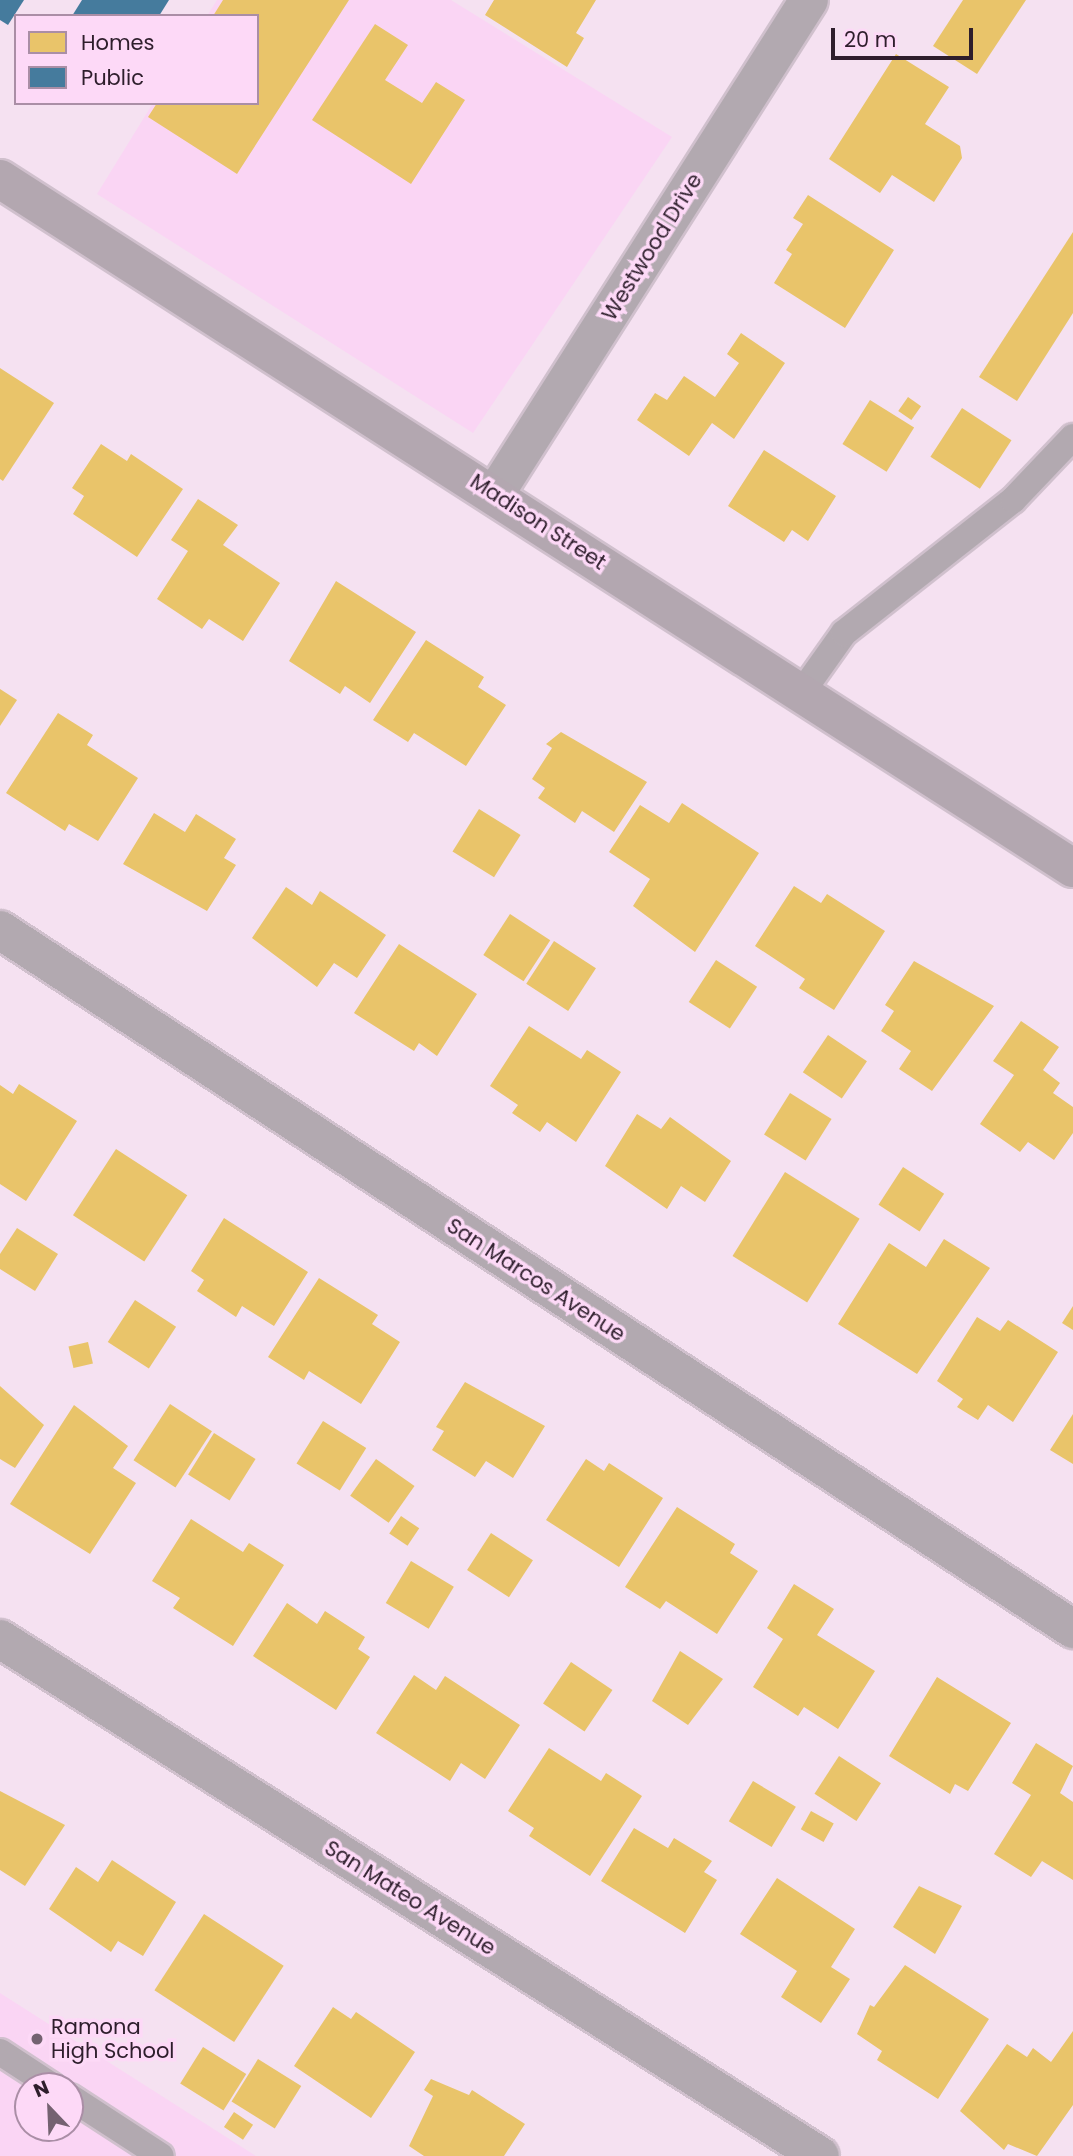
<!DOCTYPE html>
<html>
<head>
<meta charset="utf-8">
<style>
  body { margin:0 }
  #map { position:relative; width:1073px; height:2156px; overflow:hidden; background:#f5e1f1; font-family:Poppins,sans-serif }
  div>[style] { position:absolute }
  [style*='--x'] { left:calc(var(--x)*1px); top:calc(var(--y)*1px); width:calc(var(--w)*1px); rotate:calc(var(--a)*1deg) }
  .built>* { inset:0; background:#fad5f4 }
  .homes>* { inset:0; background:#e9c46a; transform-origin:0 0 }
  .public>* { inset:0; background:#457b9d }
  .roads { filter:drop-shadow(2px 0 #d0c0cd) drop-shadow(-2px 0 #d0c0cd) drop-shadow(0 2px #d0c0cd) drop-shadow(0 -2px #d0c0cd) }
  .lane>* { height:26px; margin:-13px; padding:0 13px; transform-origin:13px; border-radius:13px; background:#b2a9b0 }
  .street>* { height:38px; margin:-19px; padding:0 19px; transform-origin:19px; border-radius:19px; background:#b2a9b0 }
  .secondary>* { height:38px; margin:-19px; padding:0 19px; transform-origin:19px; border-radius:19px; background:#b3a7b0 }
  .dots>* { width:19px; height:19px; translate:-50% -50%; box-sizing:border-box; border:4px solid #fdd9f7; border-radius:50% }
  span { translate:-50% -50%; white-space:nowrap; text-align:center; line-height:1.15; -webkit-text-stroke:7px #fdd9f7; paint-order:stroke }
  .street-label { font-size:21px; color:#2e1e2c }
  .poi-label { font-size:21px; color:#2e1e2c }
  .left { translate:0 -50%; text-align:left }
  .legend { position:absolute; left:14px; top:14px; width:245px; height:91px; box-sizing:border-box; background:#fdd9f7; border:2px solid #aa8ea6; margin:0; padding:9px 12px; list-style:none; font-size:21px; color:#2e1e2c }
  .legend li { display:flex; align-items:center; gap:14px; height:35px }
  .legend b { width:35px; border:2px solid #aa8ea6 }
  .north { position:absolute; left:14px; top:2072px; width:70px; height:70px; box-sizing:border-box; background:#fdd9f7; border:2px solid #aa8ea6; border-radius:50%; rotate:337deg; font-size:19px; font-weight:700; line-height:28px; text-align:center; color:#2e1e2c }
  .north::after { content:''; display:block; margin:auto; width:24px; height:32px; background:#746271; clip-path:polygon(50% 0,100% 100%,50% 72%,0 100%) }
  .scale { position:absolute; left:831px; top:28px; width:142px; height:32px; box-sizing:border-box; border:4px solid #2e1e2c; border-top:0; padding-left:9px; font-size:21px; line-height:24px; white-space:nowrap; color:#2e1e2c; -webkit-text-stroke:5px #fdd9f7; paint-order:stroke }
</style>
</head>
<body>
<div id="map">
  <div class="built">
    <i style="clip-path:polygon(217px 0,451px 0,672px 137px,473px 433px,97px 194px,153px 103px,257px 103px,257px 16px,207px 16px)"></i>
    <i style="clip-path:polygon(evenodd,0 1993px,256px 2156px,0 2156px,0 1993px,28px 2086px,70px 2086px,70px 2128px,28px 2128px,28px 2086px)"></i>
  </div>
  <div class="homes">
    <i style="clip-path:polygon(223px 0,349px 0,237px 174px,148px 117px,157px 103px,257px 103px,257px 16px,213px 16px)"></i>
    <i style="clip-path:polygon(494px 0,596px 0,576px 33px,584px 38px,567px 67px,485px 15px)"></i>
    <i style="clip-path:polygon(963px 0,1026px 0,977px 74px,933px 46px)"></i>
    <i style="clip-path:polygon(375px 24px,408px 45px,385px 80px,422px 103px,436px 82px,465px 100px,411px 184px,312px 120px)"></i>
    <i style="clip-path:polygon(896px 54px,949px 87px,925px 124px,960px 146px,962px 158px,934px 202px,892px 175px,880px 193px,829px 159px)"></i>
    <i style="clip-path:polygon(808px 195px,894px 250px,845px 328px,774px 283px,792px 254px,786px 250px,803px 224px,793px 218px)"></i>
    <i style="clip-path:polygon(1073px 232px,1073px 313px,1017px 401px,979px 377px)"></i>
    <i style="clip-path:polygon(741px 333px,785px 363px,734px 439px,712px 423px,689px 456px,637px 420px,655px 393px,667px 400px,684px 376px,715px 397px,739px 363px,727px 354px)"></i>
    <i style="clip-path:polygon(0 368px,54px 403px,3px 481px,0 479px)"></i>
    <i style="left:908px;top:397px;width:16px;height:17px;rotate:35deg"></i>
    <i style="left:870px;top:400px;width:52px;height:52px;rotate:32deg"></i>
    <i style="left:962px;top:408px;width:59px;height:58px;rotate:33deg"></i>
    <i style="clip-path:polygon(101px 444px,127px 461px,131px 454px,183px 489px,137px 557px,73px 514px,84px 496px,72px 488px)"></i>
    <i style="clip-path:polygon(764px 450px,836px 496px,808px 541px,792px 530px,784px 542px,728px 506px)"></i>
    <i style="clip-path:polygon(198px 499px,238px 525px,223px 545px,280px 583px,243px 641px,209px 619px,202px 629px,157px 599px,188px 551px,171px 540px)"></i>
    <i style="clip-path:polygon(336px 581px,416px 632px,370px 703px,345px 686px,340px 694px,289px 661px)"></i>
    <i style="clip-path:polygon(426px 640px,484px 677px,478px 687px,506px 705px,466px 766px,414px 733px,408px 742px,373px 720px)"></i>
    <i style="clip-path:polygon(0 689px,17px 700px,0 726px)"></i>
    <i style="clip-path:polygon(58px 713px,93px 735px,87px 745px,138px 778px,98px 841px,69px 824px,65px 831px,6px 793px)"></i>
    <i style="clip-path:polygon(561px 732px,647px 782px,614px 832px,582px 811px,575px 823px,538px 798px,545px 788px,532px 779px,552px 748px,546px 744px)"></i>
    <i style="clip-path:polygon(682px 803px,759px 853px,695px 952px,633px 906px,650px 879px,609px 852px,640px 805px,669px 823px)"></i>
    <i style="left:479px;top:809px;width:49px;height:50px;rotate:32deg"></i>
    <i style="clip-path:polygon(154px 813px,185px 832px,196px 814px,236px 839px,224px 858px,236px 865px,207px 911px,123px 864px)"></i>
    <i style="clip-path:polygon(794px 886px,821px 903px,827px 894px,885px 931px,834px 1010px,799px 988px,805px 979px,755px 946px)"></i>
    <i style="clip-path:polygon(286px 887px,312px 905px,320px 891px,386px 935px,357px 978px,334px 963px,317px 987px,252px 938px)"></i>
    <i style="left:510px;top:914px;width:48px;height:49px;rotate:33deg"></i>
    <i style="left:554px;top:941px;width:50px;height:51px;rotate:33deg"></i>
    <i style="clip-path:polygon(399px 944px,477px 994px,437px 1056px,419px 1043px,414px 1051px,354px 1013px)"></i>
    <i style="left:716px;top:960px;width:49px;height:50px;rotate:33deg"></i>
    <i style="clip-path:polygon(914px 961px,994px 1006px,932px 1091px,899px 1069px,911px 1051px,881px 1031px,894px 1011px,885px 1005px)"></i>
    <i style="clip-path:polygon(1021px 1021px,1059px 1047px,1043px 1070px,1060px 1083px,1053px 1093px,1073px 1107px,1073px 1133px,1054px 1160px,1028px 1142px,1020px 1152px,980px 1124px,1014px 1075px,993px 1061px)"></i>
    <i style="clip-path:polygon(529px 1026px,581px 1059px,587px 1050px,621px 1072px,576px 1142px,547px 1122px,540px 1132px,512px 1113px,518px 1105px,490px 1086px)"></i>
    <i style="left:828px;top:1035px;width:47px;height:45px;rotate:34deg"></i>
    <i style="clip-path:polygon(19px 1084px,77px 1121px,26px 1201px,0 1184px,0 1085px,13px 1094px)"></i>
    <i style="left:790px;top:1093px;width:49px;height:49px;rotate:32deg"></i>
    <i style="clip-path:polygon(637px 1114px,661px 1129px,670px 1117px,731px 1161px,705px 1202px,681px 1186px,667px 1209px,605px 1166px)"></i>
    <i style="left:116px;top:1149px;width:85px;height:79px;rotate:33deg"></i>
    <i style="left:903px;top:1167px;width:49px;height:45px;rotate:33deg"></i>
    <i style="left:785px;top:1172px;width:88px;height:99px;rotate:32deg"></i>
    <i style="clip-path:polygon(224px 1218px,308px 1272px,274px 1326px,242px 1306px,236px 1317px,197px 1291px,204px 1280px,191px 1271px)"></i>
    <i style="clip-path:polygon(17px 1228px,58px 1254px,35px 1291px,0 1269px,0 1254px)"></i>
    <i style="clip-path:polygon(944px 1239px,990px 1268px,917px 1374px,838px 1324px,889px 1243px,926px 1267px)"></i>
    <i style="clip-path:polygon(319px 1278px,378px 1315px,372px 1324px,400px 1342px,361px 1404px,309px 1371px,304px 1380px,268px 1357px)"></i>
    <i style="left:135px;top:1300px;width:49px;height:50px;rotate:33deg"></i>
    <i style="clip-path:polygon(1073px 1306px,1073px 1330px,1062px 1323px)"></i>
    <i style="clip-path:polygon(977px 1317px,1000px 1331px,1008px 1320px,1058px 1352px,1013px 1422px,988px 1405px,978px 1420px,957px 1407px,963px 1399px,937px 1381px)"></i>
    <i style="left:88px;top:1342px;width:22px;height:20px;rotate:77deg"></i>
    <i style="clip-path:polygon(465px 1382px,545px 1426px,513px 1478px,486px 1461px,475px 1477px,432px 1450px,444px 1431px,436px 1427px)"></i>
    <i style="clip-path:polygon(0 1386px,44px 1425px,15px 1468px,0 1459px)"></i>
    <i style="left:170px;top:1404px;width:50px;height:67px;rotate:33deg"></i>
    <i style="clip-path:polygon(74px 1405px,128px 1446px,113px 1468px,136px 1483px,90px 1554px,10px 1504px)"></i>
    <i style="clip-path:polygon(1073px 1414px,1073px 1464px,1050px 1450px)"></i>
    <i style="left:323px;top:1421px;width:51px;height:50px;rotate:32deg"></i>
    <i style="left:214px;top:1433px;width:49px;height:49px;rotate:32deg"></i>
    <i style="left:376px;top:1459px;width:47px;height:45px;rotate:35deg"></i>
    <i style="clip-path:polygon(586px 1459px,604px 1471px,609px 1463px,663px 1498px,619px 1567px,546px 1520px)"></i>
    <i style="clip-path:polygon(677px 1507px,735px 1544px,730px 1553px,758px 1571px,717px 1634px,666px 1601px,660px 1609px,625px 1587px)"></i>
    <i style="left:401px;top:1516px;width:22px;height:21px;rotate:34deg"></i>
    <i style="clip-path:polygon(191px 1519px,243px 1552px,249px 1543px,284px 1565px,233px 1646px,173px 1608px,180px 1598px,152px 1581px)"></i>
    <i style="left:491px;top:1533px;width:50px;height:44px;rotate:33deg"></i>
    <i style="left:411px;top:1561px;width:50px;height:49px;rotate:31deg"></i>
    <i style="clip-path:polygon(794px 1584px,834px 1609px,817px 1635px,875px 1671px,838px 1729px,804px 1707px,798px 1716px,753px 1687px,783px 1639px,767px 1628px)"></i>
    <i style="clip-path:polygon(287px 1603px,317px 1624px,325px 1611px,365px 1637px,358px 1649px,370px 1657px,336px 1710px,253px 1656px)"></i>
    <i style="clip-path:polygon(680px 1651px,723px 1679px,688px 1725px,652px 1701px)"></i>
    <i style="left:571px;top:1662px;width:50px;height:50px;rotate:34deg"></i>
    <i style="clip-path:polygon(414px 1675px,436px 1690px,445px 1676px,520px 1725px,485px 1779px,461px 1763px,450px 1781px,376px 1733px)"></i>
    <i style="clip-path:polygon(937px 1677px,1011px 1723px,968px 1791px,955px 1784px,950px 1794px,889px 1756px)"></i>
    <i style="clip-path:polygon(1036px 1743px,1073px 1766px,1060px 1793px,1073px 1802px,1073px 1880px,1042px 1861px,1031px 1877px,994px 1854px,1031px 1795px,1012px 1783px)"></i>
    <i style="clip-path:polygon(549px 1748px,601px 1781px,606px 1773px,642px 1796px,590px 1876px,529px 1836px,534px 1828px,508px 1811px)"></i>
    <i style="left:839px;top:1756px;width:50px;height:45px;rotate:33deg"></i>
    <i style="left:753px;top:1781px;width:50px;height:47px;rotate:31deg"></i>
    <i style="clip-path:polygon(0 1791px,65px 1825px,25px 1886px,0 1870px)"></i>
    <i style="left:811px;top:1811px;width:26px;height:21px;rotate:29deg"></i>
    <i style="clip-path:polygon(634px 1828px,668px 1848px,674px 1838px,712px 1861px,704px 1872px,717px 1880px,685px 1933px,601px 1881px)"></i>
    <i style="clip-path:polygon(112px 1860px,176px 1902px,143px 1956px,118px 1941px,111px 1952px,49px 1909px,76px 1867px,98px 1882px)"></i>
    <i style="clip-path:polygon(777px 1878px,855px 1929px,831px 1967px,850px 1979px,821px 2023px,781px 1997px,797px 1971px,740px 1934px)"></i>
    <i style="clip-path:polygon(919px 1886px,962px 1906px,935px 1954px,893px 1927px)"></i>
    <i style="left:204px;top:1914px;width:95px;height:91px;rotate:33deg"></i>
    <i style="clip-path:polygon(905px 1965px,989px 2019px,938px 2099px,877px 2060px,882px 2051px,857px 2034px,870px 2005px,874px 2007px)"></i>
    <i style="clip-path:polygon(333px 2007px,351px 2019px,356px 2012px,415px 2052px,371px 2118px,294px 2066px)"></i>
    <i style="clip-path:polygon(1073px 2031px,1073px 2105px,1037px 2156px,1008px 2144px,1004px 2150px,960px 2111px,1007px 2044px,1027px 2057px,1033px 2048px,1051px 2062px)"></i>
    <i style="left:203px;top:2047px;width:51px;height:43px;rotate:32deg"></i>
    <i style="left:258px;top:2059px;width:51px;height:50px;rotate:32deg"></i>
    <i style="clip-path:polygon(431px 2079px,469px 2095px,472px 2090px,525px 2124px,504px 2156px,424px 2156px,409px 2146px,433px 2096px,424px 2090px)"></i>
    <i style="left:234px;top:2112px;width:23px;height:18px;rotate:34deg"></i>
  </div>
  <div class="public">
    <i style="clip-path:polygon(0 0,24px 0,8px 25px,0 20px)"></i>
    <i style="clip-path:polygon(82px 0,169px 0,159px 16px,72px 16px)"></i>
  </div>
  <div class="roads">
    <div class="lane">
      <i style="--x:802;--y:692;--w:72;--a:-54.6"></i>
      <i style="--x:844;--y:633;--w:215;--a:-38.2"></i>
      <i style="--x:1013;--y:500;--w:87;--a:-46.4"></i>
      <i style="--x:0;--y:2052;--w:62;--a:33.2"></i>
      <i style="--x:70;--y:2097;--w:108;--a:33"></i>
    </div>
    <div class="street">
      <i style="--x:495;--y:494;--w:585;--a:-57.56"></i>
      <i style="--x:0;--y:930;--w:1281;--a:33.08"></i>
      <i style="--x:0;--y:1639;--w:969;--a:32.23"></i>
    </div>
    <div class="secondary">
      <i style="--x:0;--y:179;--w:1275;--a:32.71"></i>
    </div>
  </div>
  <div class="dots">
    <i style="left:37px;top:2039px;background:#746271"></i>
  </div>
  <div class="street-label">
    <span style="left:652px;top:247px;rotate:-58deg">Westwood Drive</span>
    <span style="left:538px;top:522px;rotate:33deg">Madison Street</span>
    <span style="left:536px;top:1280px;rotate:33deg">San Marcos Avenue</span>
    <span style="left:410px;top:1898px;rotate:32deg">San Mateo Avenue</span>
  </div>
  <div class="poi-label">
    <span class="left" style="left:51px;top:2039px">Ramona<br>High School</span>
  </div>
  <ul class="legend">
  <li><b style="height:19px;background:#e9c46a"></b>Homes</li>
  <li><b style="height:19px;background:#457b9d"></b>Public</li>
  </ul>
  <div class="north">N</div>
  <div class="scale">20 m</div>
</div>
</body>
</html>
